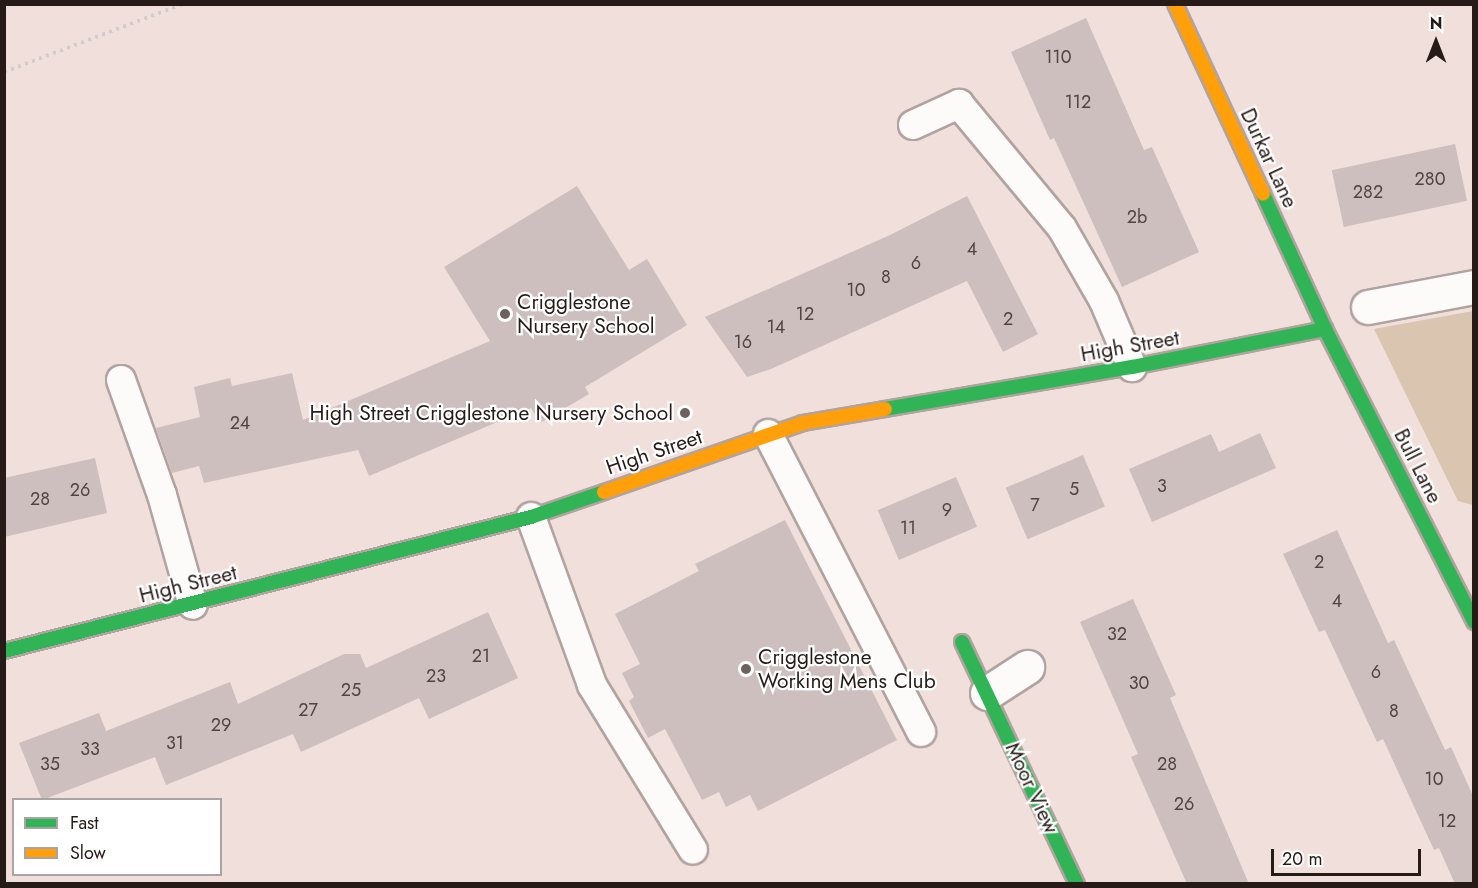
<!DOCTYPE html>
<html>
<head>
<meta charset="utf-8">
<style>
  body { margin:0 }
  #map { position:relative; width:1478px; height:888px; overflow:hidden; background:#f1dfdb; font-family:Jost,sans-serif }
  div>[style] { position:absolute }
  [style*='--x'] { left:calc(var(--x)*1px); top:calc(var(--y)*1px); width:calc(var(--w)*1px); rotate:calc(var(--a)*1deg) }
  .green>* { inset:0; background:#dac5b0 }
  .building>* { inset:0; background:#cdbfbd; transform-origin:0 0 }
  .path>* { height:4px; margin-top:-2px; transform-origin:0; background:repeating-linear-gradient(90deg,#d2cccc 0 3px,transparent 0 7.5px) }
  .roads { filter:drop-shadow(2px 0 #b1a3a0) drop-shadow(-2px 0 #b1a3a0) drop-shadow(0 2px #b1a3a0) drop-shadow(0 -2px #b1a3a0) }
  .lane>* { height:28px; margin:-14px; padding:0 14px; transform-origin:14px; border-radius:14px; background:#fdfafa }
  .street>* { height:33px; margin:-16.5px; padding:0 16.5px; transform-origin:16.5px; border-radius:16.5px; background:#fdfafa }
  .fast>* { height:14px; margin:-7px; padding:0 7px; transform-origin:7px; border-radius:7px; background:#30b455 }
  .slow>* { height:14px; margin:-7px; padding:0 7px; transform-origin:7px; border-radius:7px; background:#ff9f0a }
  .dots>* { width:16px; height:16px; translate:-50% -50%; box-sizing:border-box; border:3px solid #fff; border-radius:50% }
  span { translate:-50% -50%; white-space:nowrap; text-align:center; line-height:1.15; -webkit-text-stroke:4.5px #fff; paint-order:stroke }
  .number-label { font-size:18px; color:#504441 }
  .number-label span { -webkit-text-stroke-width:0 }
  .street-label { font-size:21px; color:#271b18 }
  .poi-label { font-size:21px; color:#271b18 }
  .left { translate:0 -50%; text-align:left }
  .right { translate:-100% -50%; text-align:right }
  .frame { position:absolute; inset:0; border:6px solid #271b18; pointer-events:none }
  .legend { position:absolute; left:12px; top:798px; width:210px; height:78px; box-sizing:border-box; background:#fff; border:2px solid #a9a4a3; margin:0; padding:8px 10px; list-style:none; font-size:18px; color:#271b18 }
  .legend li { display:flex; align-items:center; gap:12px; height:30px }
  .legend b { width:30px; border:2px solid #a9a4a3 }
  .north { position:absolute; left:1406px; top:12px; width:60px; height:60px; -webkit-text-stroke:4px #fff; paint-order:stroke; rotate:0deg; font-size:16px; font-weight:700; line-height:24px; text-align:center; color:#271b18 }
  .north::after { content:''; display:block; margin:auto; width:21px; height:27px; background:#271b18; clip-path:polygon(50% 0,100% 100%,50% 72%,0 100%) }
  .scale { position:absolute; left:1271px; top:849px; width:150px; height:27px; box-sizing:border-box; border:3px solid #271b18; border-top:0; padding-left:8px; font-size:18px; line-height:21px; white-space:nowrap; color:#271b18; -webkit-text-stroke:4px #fff; paint-order:stroke }
</style>
</head>
<body>
<div id="map">
  <div class="green">
    <i style="clip-path:polygon(1473px 311px,1474px 311px,1473px 505px,1458px 501px,1374px 329px)"></i>
  </div>
  <div class="building">
    <i style="clip-path:polygon(1086px 18px,1144px 150px,1152px 147px,1199px 252px,1122px 287px,1054px 138px,1050px 140px,1011px 52px)"></i>
    <i style="left:1455px;top:144px;width:58px;height:126px;rotate:78deg"></i>
    <i style="clip-path:polygon(577px 186px,629px 270px,647px 259px,687px 325px,585px 387px,589px 394px,540px 423px,531px 408px,369px 476px,358px 450px,204px 483px,199px 466px,172px 473px,156px 428px,200px 417px,194px 387px,230px 378px,232px 386px,292px 373px,303px 420px,490px 341px,444px 267px)"></i>
    <i style="clip-path:polygon(967px 196px,1038px 334px,1003px 352px,967px 281px,771px 369px,747px 377px,705px 317px,890px 235px)"></i>
    <i style="clip-path:polygon(1260px 433px,1276px 468px,1152px 522px,1129px 469px,1211px 434px,1219px 452px)"></i>
    <i style="left:1083px;top:455px;width:56px;height:84px;rotate:67deg"></i>
    <i style="clip-path:polygon(95px 458px,107px 513px,4px 537px,4px 478px)"></i>
    <i style="left:956px;top:477px;width:54px;height:85px;rotate:67deg"></i>
    <i style="clip-path:polygon(785px 520px,897px 740px,758px 811px,750px 795px,726px 807px,719px 792px,702px 800px,665px 729px,648px 738px,629px 701px,634px 697px,622px 673px,640px 664px,615px 614px,699px 571px,695px 564px)"></i>
    <i style="clip-path:polygon(1337px 530px,1388px 643px,1394px 640px,1445px 750px,1451px 747px,1473px 796px,1473px 884px,1455px 884px,1439px 848px,1434px 850px,1383px 739px,1377px 742px,1325px 630px,1319px 632px,1283px 554px)"></i>
    <i style="clip-path:polygon(1133px 599px,1176px 695px,1170px 698px,1249px 884px,1187px 884px,1131px 757px,1138px 754px,1080px 622px)"></i>
    <i style="clip-path:polygon(488px 612px,518px 678px,429px 719px,419px 698px,301px 752px,293px 734px,166px 785px,155px 757px,42px 800px,19px 743px,99px 713px,106px 731px,230px 682px,238px 704px,344px 654px,360px 654px,366px 668px)"></i>
  </div>
  <div class="path">
    <i style="--x:4;--y:72;--w:191;--a:-20.8"></i>
  </div>
  <div class="roads">
    <div class="lane">
      <i style="--x:913;--y:125;--w:51;--a:-24.5"></i>
      <i style="--x:959;--y:104;--w:161;--a:50.3"></i>
      <i style="--x:1062;--y:228;--w:84;--a:60.1"></i>
      <i style="--x:1104;--y:301;--w:72;--a:67"></i>
      <i style="--x:121;--y:380;--w:122;--a:70.4"></i>
      <i style="--x:162;--y:495;--w:114;--a:74.3"></i>
      <i style="--x:768;--y:434;--w:335;--a:62.8"></i>
      <i style="--x:531;--y:517;--w:179;--a:70"></i>
      <i style="--x:592;--y:685;--w:193;--a:58.5"></i>
    </div>
    <div class="street">
      <i style="--x:1368;--y:307;--w:108;--a:-10.7"></i>
      <i style="--x:987;--y:693;--w:48;--a:-33"></i>
    </div>
    <div class="fast">
      <i style="--x:1263;--y:194;--w:149;--a:65.3"></i>
      <i style="--x:1325;--y:329;--w:329;--a:63"></i>
      <i style="--x:885;--y:409;--w:251;--a:-9.7"></i>
      <i style="--x:1132;--y:367;--w:197;--a:-11.1"></i>
      <i style="--x:962;--y:642;--w:268;--a:64.6"></i>
      <i style="--x:4;--y:651;--w:544;--a:-14.27"></i>
      <i style="--x:531;--y:517;--w:77;--a:-18.9"></i>
    </div>
    <div class="slow">
      <i style="--x:1175;--y:4;--w:209;--a:65.1"></i>
      <i style="--x:604;--y:492;--w:211;--a:-19.1"></i>
      <i style="--x:803;--y:423;--w:83;--a:-9.7"></i>
    </div>
  </div>
  <div class="dots">
    <i style="left:505px;top:314px;background:#6e605c"></i>
    <i style="left:685px;top:413px;background:#6e605c"></i>
    <i style="left:746px;top:669px;background:#6e605c"></i>
  </div>
  <div class="number-label">
    <span style="left:1058px;top:57px">110</span>
    <span style="left:1078px;top:102px">112</span>
    <span style="left:1430px;top:179px">280</span>
    <span style="left:1368px;top:192px">282</span>
    <span style="left:1137px;top:217px">2b</span>
    <span style="left:972px;top:249px">4</span>
    <span style="left:916px;top:263px">6</span>
    <span style="left:886px;top:277px">8</span>
    <span style="left:856px;top:290px">10</span>
    <span style="left:805px;top:314px">12</span>
    <span style="left:1008px;top:319px">2</span>
    <span style="left:776px;top:327px">14</span>
    <span style="left:743px;top:342px">16</span>
    <span style="left:240px;top:423px">24</span>
    <span style="left:1162px;top:486px">3</span>
    <span style="left:1074px;top:489px">5</span>
    <span style="left:80px;top:490px">26</span>
    <span style="left:40px;top:499px">28</span>
    <span style="left:1035px;top:505px">7</span>
    <span style="left:947px;top:510px">9</span>
    <span style="left:908px;top:528px">11</span>
    <span style="left:1319px;top:562px">2</span>
    <span style="left:1337px;top:601px">4</span>
    <span style="left:1117px;top:634px">32</span>
    <span style="left:481px;top:656px">21</span>
    <span style="left:1376px;top:672px">6</span>
    <span style="left:436px;top:676px">23</span>
    <span style="left:1139px;top:683px">30</span>
    <span style="left:351px;top:690px">25</span>
    <span style="left:308px;top:710px">27</span>
    <span style="left:1394px;top:711px">8</span>
    <span style="left:221px;top:725px">29</span>
    <span style="left:175px;top:743px">31</span>
    <span style="left:90px;top:749px">33</span>
    <span style="left:50px;top:764px">35</span>
    <span style="left:1167px;top:764px">28</span>
    <span style="left:1434px;top:779px">10</span>
    <span style="left:1184px;top:804px">26</span>
    <span style="left:1447px;top:821px">12</span>
  </div>
  <div class="street-label">
    <span style="left:1269px;top:158px;rotate:65deg">Durkar Lane</span>
    <span style="left:1130px;top:346px;rotate:-10deg">High Street</span>
    <span style="left:654px;top:452px;rotate:-19deg">High Street</span>
    <span style="left:1418px;top:466px;rotate:63deg">Bull Lane</span>
    <span style="left:188px;top:584px;rotate:-14deg">High Street</span>
    <span style="left:1032px;top:788px;rotate:65deg">Moor View</span>
  </div>
  <div class="poi-label">
    <span class="left" style="left:517px;top:314px">Crigglestone<br>Nursery School</span>
    <span class="right" style="left:673px;top:413px">High Street Crigglestone Nursery School</span>
    <span class="left" style="left:758px;top:669px">Crigglestone<br>Working Mens Club</span>
  </div>
  <div class="frame"></div>
  <ul class="legend">
  <li><b style="height:8px;background:#30b455"></b>Fast</li>
  <li><b style="height:8px;background:#ff9f0a"></b>Slow</li>
  </ul>
  <div class="north">N</div>
  <div class="scale">20 m</div>
</div>
</body>
</html>
